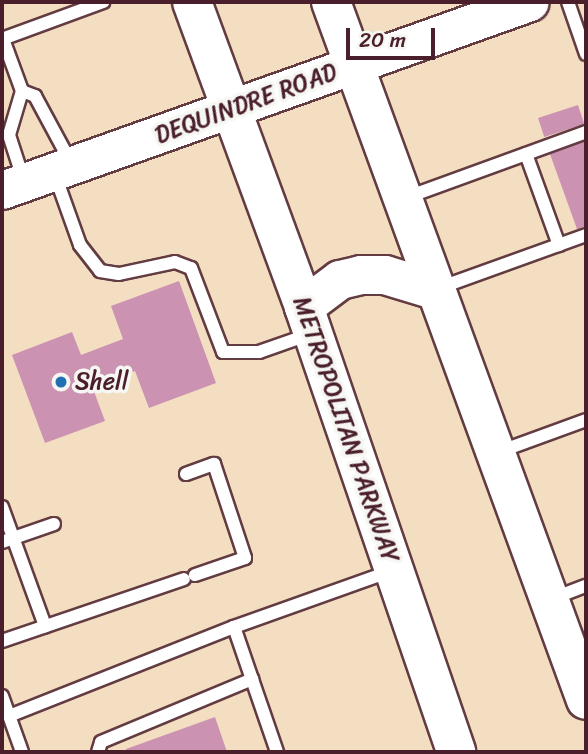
<!DOCTYPE html>
<html>
<head>
<meta charset="utf-8">
<style>
  body { margin:0 }
  #map { position:relative; width:588px; height:754px; overflow:hidden; background:#f3dec2; font-family:Sriracha,sans-serif }
  div>[style] { position:absolute }
  [style*='--x'] { left:calc(var(--x)*1px); top:calc(var(--y)*1px); width:calc(var(--w)*1px); rotate:calc(var(--a)*1deg) }
  .building>* { inset:0; background:#cb92b2; transform-origin:0 0 }
  .roads { filter:drop-shadow(2px 0 #633c42) drop-shadow(-2px 0 #633c42) drop-shadow(0 2px #633c42) drop-shadow(0 -2px #633c42) }
  .lane>* { height:12px; margin:-6px; padding:0 6px; transform-origin:6px; border-radius:6px; background:#fff }
  .secondary>* { height:37px; margin:-18.5px; padding:0 18.5px; transform-origin:18.5px; border-radius:18.5px; background:#fff }
  .primary>* { height:38px; margin:-19px; padding:0 19px; transform-origin:19px; border-radius:19px; background:#fff }
  .dots>* { width:19px; height:19px; translate:-50% -50%; box-sizing:border-box; border:4px solid #f6f6f2; border-radius:50% }
  span { translate:-50% -50%; white-space:nowrap; text-align:center; line-height:1.15; -webkit-text-stroke:7px #f6f6f2; paint-order:stroke }
  .street-label { font-size:24px; color:#4a1f2b }
  .poi-label { font-size:24px; color:#4a1f2b }
  .left { translate:0 -50%; text-align:left }
  .frame { position:absolute; inset:0; border:4px solid #4a1f2b; pointer-events:none }
  .scale { position:absolute; left:346px; top:28px; width:89px; height:32px; box-sizing:border-box; border:4px solid #4a1f2b; border-top:0; padding-left:9px; font-size:21px; line-height:24px; white-space:nowrap; color:#4a1f2b; -webkit-text-stroke:5px #f6f6f2; paint-order:stroke }
</style>
</head>
<body>
<div id="map">
  <div class="building">
    <i style="left:578px;top:105px;width:20px;height:42px;rotate:72deg"></i>
    <i style="clip-path:polygon(586px 141px,586px 226px,577px 229px,550px 154px)"></i>
    <i style="clip-path:polygon(179px 281px,216px 383px,149px 408px,135px 371px,92px 386px,105px 421px,45px 443px,12px 355px,72px 332px,81px 355px,123px 339px,111px 306px)"></i>
    <i style="clip-path:polygon(215px 717px,227px 752px,126px 752px,126px 749px)"></i>
  </div>
  <div class="roads">
    <div class="lane">
      <i style="--x:568;--y:2;--w:55;--a:70.9"></i>
      <i style="--x:2;--y:39;--w:108;--a:-20.1"></i>
      <i style="--x:3;--y:39;--w:55;--a:69.9"></i>
      <i style="--x:22;--y:91;--w:46;--a:106.5"></i>
      <i style="--x:9;--y:135;--w:45;--a:72"></i>
      <i style="--x:22;--y:91;--w:14;--a:21"></i>
      <i style="--x:35;--y:96;--w:74;--a:61.7"></i>
      <i style="--x:526;--y:154;--w:97;--a:70.1"></i>
      <i style="--x:55;--y:175;--w:74;--a:70.3"></i>
      <i style="--x:80;--y:245;--w:33;--a:52"></i>
      <i style="--x:100;--y:271;--w:19;--a:9"></i>
      <i style="--x:119;--y:274;--w:57;--a:-12.1"></i>
      <i style="--x:175;--y:262;--w:17;--a:21"></i>
      <i style="--x:191;--y:268;--w:90;--a:69.1"></i>
      <i style="--x:223;--y:352;--w:36;--a:0"></i>
      <i style="--x:259;--y:352;--w:54;--a:-19.4"></i>
      <i style="--x:405;--y:198;--w:193;--a:-20"></i>
      <i style="--x:439;--y:288;--w:156;--a:-19.8"></i>
      <i style="--x:501;--y:451;--w:90;--a:-20"></i>
      <i style="--x:186;--y:474;--w:30;--a:-20"></i>
      <i style="--x:214;--y:464;--w:99;--a:71.7"></i>
      <i style="--x:245;--y:558;--w:53;--a:161.2"></i>
      <i style="--x:2;--y:507;--w:127;--a:70.1"></i>
      <i style="--x:2;--y:542;--w:55;--a:-19.1"></i>
      <i style="--x:554;--y:598;--w:34;--a:-21"></i>
      <i style="--x:234;--y:627;--w:132;--a:71"></i>
      <i style="--x:2;--y:641;--w:192;--a:-18.8"></i>
      <i style="--x:2;--y:696;--w:59;--a:70.3"></i>
      <i style="--x:9;--y:716;--w:242;--a:-21.6"></i>
      <i style="--x:234;--y:627;--w:167;--a:-19.6"></i>
      <i style="--x:98;--y:752;--w:10;--a:-73"></i>
      <i style="--x:101;--y:742;--w:164;--a:-22.6"></i>
    </div>
    <div class="secondary">
      <i style="--x:2;--y:190;--w:560;--a:-19.6"></i>
    </div>
    <div class="primary">
      <i style="--x:192;--y:2;--w:325;--a:69.8"></i>
      <i style="--x:304;--y:307;--w:470;--a:71.1"></i>
      <i style="--x:331;--y:2;--w:743;--a:69.93"></i>
      <i style="--x:304;--y:307;--w:45;--a:-36.9"></i>
      <i style="--x:340;--y:280;--w:22;--a:-13"></i>
      <i style="--x:361;--y:275;--w:24;--a:0"></i>
      <i style="--x:385;--y:275;--w:51;--a:17"></i>
    </div>
  </div>
  <div class="dots">
    <i style="left:61px;top:382px;background:#1f6fb2"></i>
  </div>
  <div class="street-label">
    <span style="left:246px;top:104px;rotate:-20deg">DEQUINDRE ROAD</span>
    <span style="left:346px;top:430px;rotate:71deg">METROPOLITAN PARKWAY</span>
  </div>
  <div class="poi-label">
    <span class="left" style="left:75px;top:382px">Shell</span>
  </div>
  <div class="frame"></div>
  <div class="scale">20 m</div>
</div>
</body>
</html>
